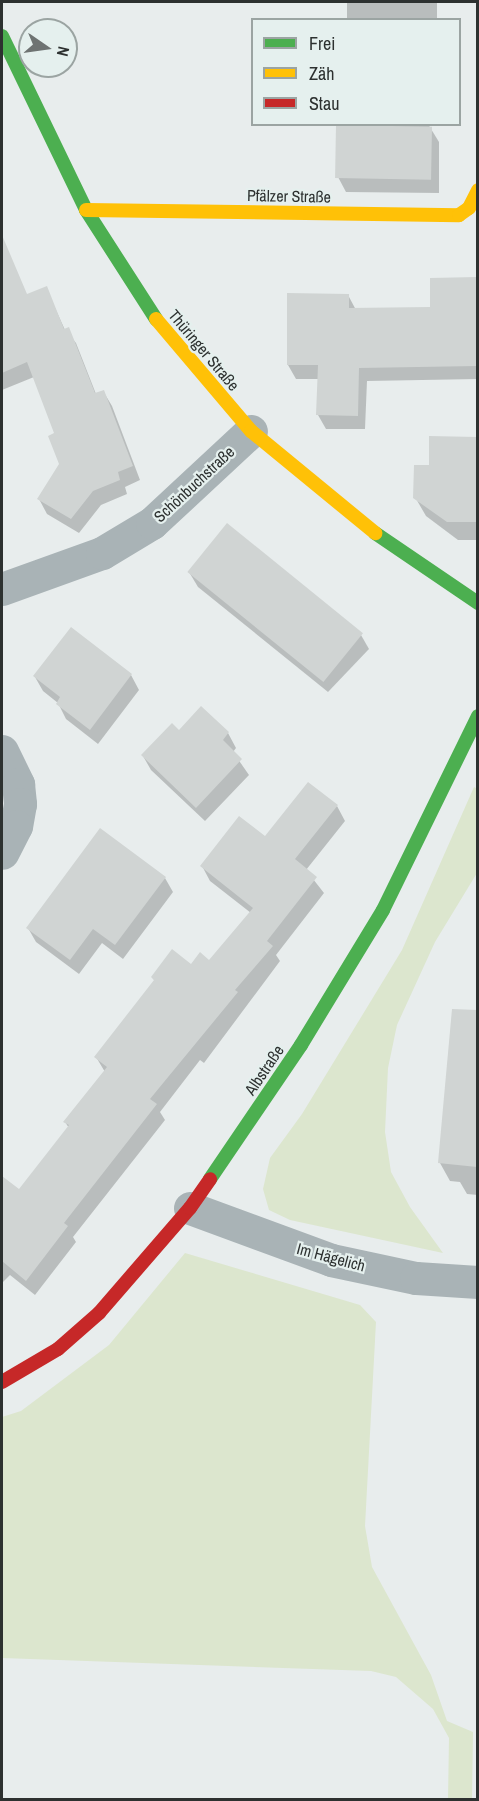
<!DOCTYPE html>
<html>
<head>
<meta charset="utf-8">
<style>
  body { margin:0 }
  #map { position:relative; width:479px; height:1801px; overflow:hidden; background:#e8eded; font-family:"Archivo Narrow",sans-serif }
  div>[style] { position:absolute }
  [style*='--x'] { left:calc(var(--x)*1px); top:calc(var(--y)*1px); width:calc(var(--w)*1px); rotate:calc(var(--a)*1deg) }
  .green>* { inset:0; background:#dce6ce }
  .shadow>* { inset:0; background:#0003; transform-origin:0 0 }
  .building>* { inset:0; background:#d0d4d3; transform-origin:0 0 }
  .street>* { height:33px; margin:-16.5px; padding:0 16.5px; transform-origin:16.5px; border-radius:16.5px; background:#a9b3b6 }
  .fast>* { height:14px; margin:-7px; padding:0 7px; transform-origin:7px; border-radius:7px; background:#4caf50 }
  .slow>* { height:14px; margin:-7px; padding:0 7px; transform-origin:7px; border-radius:7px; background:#ffc107 }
  .jam>* { height:14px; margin:-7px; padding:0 7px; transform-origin:7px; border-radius:7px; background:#c62828 }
  span { translate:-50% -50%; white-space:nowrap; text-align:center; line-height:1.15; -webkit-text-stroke:4.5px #e5f0ee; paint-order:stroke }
  .street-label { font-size:16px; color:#2d3130 }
  .frame { position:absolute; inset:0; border:3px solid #2d3130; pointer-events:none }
  .legend { position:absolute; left:251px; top:18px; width:210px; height:108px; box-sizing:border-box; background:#e5f0ee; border:2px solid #9ba4a2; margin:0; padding:8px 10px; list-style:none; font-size:18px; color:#2d3130 }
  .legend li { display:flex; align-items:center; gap:12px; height:30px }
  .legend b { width:30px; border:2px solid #9ba4a2 }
  .north { position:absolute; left:18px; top:18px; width:60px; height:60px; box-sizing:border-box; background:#e5f0ee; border:2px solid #9ba4a2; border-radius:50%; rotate:103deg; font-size:16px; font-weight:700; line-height:24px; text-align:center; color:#2d3130 }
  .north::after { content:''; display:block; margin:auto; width:21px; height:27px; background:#6e7372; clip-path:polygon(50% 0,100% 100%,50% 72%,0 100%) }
</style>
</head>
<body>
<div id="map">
  <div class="green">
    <i style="clip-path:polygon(474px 787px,478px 789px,477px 873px,435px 942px,397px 1025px,388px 1068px,385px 1132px,391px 1172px,410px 1207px,443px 1253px,290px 1220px,269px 1210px,263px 1189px,270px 1158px,302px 1114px,402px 950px)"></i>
    <i style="clip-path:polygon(185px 1253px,360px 1305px,376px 1322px,365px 1526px,372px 1567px,431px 1675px,447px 1721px,473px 1732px,472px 1799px,448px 1799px,449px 1738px,433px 1709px,396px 1677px,371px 1671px,2px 1658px,2px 1417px,21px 1411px,109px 1345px)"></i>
  </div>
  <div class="shadow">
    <i style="left:347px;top:2px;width:90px;height:18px"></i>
    <i style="clip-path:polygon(338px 124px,428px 124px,439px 142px,439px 193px,346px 192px,338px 177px)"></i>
    <i style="clip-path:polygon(2px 244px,19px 287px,27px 296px,46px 288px,65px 330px,76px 343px,96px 394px,103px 391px,112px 406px,140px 480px,125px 487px,127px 494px,101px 505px,79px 533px,47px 514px,39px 499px,60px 464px,56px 434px,34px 377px,2px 390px)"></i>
    <i style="clip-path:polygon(431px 279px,478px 279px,478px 379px,367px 381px,365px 429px,326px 429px,318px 415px,319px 379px,296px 379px,288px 365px,348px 295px,356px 310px,432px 309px)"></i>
    <i style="clip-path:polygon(431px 438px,478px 438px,478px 540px,458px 540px,426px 516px,415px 497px,430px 466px)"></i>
    <i style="clip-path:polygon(189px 572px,361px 635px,369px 649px,328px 692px,198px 587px)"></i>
    <i style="clip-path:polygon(131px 675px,139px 690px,98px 744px,66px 719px,58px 703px,43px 691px,35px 677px)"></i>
    <i style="clip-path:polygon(179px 732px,228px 733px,236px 748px,233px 752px,249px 775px,205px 821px,151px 770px,143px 756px)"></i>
    <i style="clip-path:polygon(337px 806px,345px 821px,306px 870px,324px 893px,276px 955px,280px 961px,204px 1063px,200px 1060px,160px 1112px,165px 1120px,73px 1237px,76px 1242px,35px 1295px,10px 1275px,2px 1283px,2px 1177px,20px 1192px,69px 1128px,65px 1122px,105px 1072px,96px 1057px,155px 981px,152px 977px,210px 962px,251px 913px,210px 881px,202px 866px)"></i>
    <i style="clip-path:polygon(165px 878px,173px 892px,123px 959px,102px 943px,79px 974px,36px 942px,28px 928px)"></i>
    <i style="clip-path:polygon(467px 1010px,478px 1011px,478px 1195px,467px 1194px,460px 1182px,450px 1181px,440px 1163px)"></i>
  </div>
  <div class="building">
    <i style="left:336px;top:125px;width:96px;height:53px;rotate:1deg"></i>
    <i style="clip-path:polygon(2px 235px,27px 294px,47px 286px,64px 329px,69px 327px,95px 393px,104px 390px,133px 466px,118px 472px,120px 480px,93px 491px,71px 519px,37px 499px,59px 464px,48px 436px,54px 433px,27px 362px,2px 373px)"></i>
    <i style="clip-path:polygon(477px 277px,477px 366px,359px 368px,358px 416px,316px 415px,318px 365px,287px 365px,287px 293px,349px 294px,349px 308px,430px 307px,430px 278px)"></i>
    <i style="clip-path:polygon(429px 436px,477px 437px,477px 522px,447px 522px,413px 498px,414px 465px,429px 465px)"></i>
    <i style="left:227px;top:523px;width:175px;height:63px;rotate:39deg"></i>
    <i style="clip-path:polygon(71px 627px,132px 674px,90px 730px,56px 704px,60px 697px,33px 676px)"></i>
    <i style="clip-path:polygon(201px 706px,229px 732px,223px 740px,242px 759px,196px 808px,141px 755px,172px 723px,179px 730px)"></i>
    <i style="clip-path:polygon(308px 782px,338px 805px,295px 859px,317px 877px,267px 941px,273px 946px,235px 990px,238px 992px,150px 1099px,157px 1104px,64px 1223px,68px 1226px,26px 1281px,2px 1261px,2px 1176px,19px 1189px,69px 1125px,63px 1122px,107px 1067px,94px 1057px,154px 980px,151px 977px,172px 949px,191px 964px,200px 952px,209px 960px,253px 908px,200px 866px,239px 816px,265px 836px)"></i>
    <i style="clip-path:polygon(100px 828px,166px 877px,115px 945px,93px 929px,70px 960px,26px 928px)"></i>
    <i style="clip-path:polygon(452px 1009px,477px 1010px,477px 1167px,438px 1163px)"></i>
  </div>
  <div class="street">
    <i style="--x:2;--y:589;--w:106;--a:-19.8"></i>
    <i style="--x:102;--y:553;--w:58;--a:-31"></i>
    <i style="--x:152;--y:523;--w:135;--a:-42.9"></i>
    <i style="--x:2;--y:751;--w:37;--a:64"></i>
    <i style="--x:18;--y:784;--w:20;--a:84"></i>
    <i style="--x:20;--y:804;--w:22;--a:100"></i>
    <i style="--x:16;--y:826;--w:30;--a:117"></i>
    <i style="--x:190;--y:1208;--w:150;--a:20.2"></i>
    <i style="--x:331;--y:1260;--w:87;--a:12"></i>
    <i style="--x:416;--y:1278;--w:62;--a:3.7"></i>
  </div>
  <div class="fast">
    <i style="--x:2;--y:36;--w:193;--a:64.2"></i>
    <i style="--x:86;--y:210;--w:130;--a:57.3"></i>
    <i style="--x:375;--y:533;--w:125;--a:34.2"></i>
    <i style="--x:210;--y:1179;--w:162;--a:-55.8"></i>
    <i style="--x:301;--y:1045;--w:158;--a:-58.7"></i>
    <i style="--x:383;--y:910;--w:216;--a:-63.9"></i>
  </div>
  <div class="slow">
    <i style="--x:86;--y:210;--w:373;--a:0.8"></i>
    <i style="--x:459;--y:215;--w:12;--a:-35"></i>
    <i style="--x:469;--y:208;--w:20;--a:-63"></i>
    <i style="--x:156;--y:319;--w:147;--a:49.7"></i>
    <i style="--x:251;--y:431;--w:161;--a:39.4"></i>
  </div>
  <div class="jam">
    <i style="--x:2;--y:1382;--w:65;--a:-30.5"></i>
    <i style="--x:58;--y:1349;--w:55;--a:-41.3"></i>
    <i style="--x:99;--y:1313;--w:139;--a:-49.1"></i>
    <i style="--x:190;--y:1208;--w:35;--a:-55"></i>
  </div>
  <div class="street-label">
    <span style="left:289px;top:196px;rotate:1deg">Pfälzer Straße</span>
    <span style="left:204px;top:350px;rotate:50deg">Thüringer Straße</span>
    <span style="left:194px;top:484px;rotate:-43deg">Schönbuchstraße</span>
    <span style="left:264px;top:1070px;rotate:-56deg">Albstraße</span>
    <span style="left:331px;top:1257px;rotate:15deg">Im Hägelich</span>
  </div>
  <div class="frame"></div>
  <ul class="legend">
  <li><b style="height:8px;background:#4caf50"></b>Frei</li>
  <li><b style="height:8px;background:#ffc107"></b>Zäh</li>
  <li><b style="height:8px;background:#c62828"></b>Stau</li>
  </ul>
  <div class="north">N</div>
</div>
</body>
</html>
